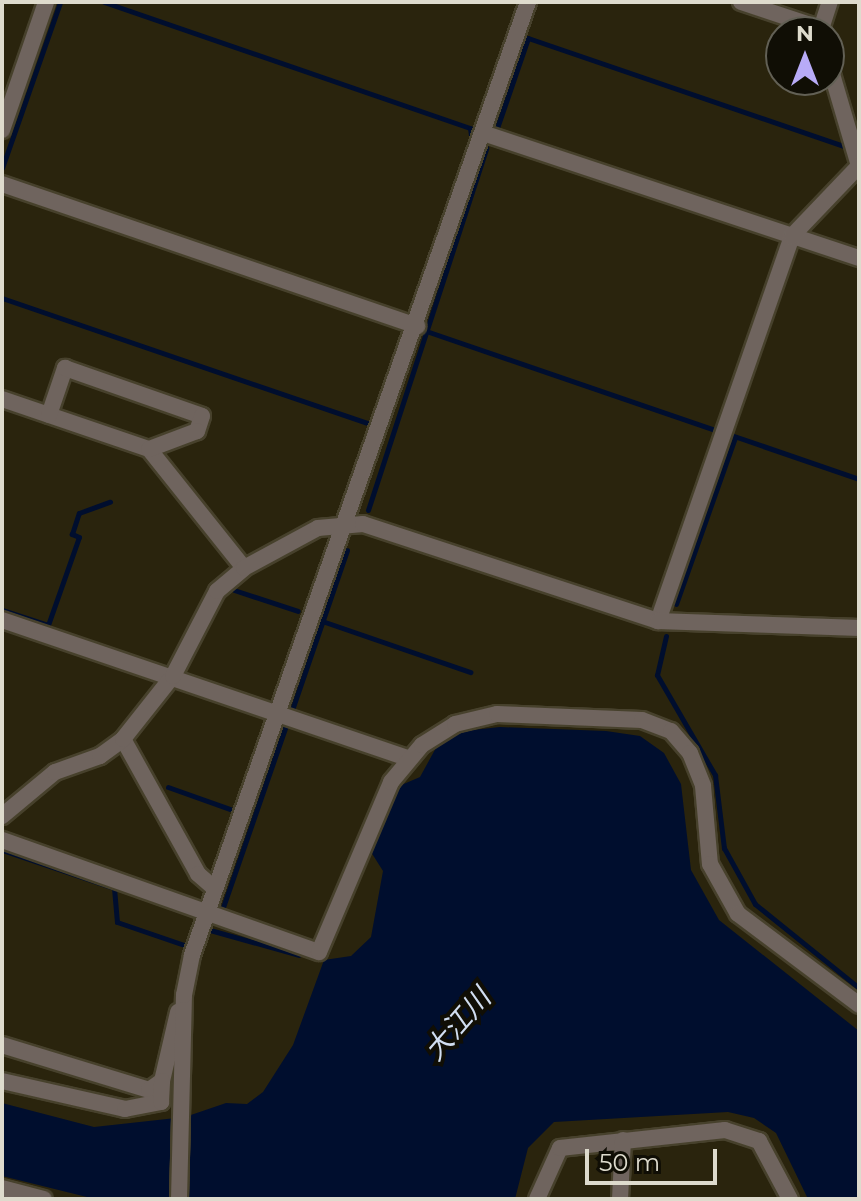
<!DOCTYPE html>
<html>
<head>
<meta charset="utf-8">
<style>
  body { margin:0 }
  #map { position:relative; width:861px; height:1201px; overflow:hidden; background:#2a240d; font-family:Montserrat,"Noto Sans JP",sans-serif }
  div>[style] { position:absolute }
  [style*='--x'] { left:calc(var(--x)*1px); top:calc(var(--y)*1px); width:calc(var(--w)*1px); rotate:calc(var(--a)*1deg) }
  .water>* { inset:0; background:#000e2e }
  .stream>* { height:5px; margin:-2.5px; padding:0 2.5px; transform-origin:2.5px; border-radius:2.5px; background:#000e2e }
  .roads { filter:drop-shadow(2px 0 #47412c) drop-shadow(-2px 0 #47412c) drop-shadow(0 2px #47412c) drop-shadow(0 -2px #47412c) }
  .minor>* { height:16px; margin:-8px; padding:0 8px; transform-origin:8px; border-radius:8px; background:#6f645e }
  span { translate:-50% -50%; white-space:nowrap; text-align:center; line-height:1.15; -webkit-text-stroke:8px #100e05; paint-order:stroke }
  .water-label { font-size:28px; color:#d1def1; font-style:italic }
  .frame { position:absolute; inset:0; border:4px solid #dedbcd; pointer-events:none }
  .north { position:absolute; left:765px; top:16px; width:80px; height:80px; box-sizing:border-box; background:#100e05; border:2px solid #626055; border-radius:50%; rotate:0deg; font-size:22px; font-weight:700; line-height:32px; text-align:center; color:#dedbcd }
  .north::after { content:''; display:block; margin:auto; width:28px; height:36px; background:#b8abf7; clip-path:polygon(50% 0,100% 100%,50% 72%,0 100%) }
  .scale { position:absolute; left:585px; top:1149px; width:132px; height:36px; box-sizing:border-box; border:4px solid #dedbcd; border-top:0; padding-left:10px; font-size:24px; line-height:28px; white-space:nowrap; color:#dedbcd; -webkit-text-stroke:6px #100e05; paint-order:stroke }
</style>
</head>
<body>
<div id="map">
  <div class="water">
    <i style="clip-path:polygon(500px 727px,606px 731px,640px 736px,664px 753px,681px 784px,691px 870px,719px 920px,859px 1031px,859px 1199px,808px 1199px,776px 1133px,754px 1118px,728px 1112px,554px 1122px,528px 1148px,515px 1199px,95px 1199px,2px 1176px,2px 1103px,94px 1127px,185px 1117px,226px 1103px,247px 1104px,263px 1092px,293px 1045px,324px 960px,351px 956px,371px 937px,383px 871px,371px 852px,399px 786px,420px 777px,437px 746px,454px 732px)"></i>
  </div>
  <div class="stream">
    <i style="--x:104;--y:2;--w:387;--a:19"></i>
    <i style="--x:470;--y:128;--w:15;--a:82"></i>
    <i style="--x:497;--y:128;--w:95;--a:-71"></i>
    <i style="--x:528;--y:38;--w:334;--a:18.9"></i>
    <i style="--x:2;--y:168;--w:176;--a:-70.7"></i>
    <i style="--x:2;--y:298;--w:392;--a:18.9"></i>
    <i style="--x:429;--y:332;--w:302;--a:18.9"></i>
    <i style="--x:731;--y:435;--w:135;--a:19"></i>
    <i style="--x:368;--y:510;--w:381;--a:-71.9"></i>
    <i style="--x:234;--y:590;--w:67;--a:18.2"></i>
    <i style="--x:676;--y:604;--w:177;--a:-70.5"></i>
    <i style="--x:2;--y:610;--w:48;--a:18.1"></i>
    <i style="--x:48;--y:625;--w:93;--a:-70.6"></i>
    <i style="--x:79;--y:537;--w:8;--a:-157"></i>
    <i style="--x:72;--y:534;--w:22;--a:-72"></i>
    <i style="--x:79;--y:513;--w:33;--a:-20"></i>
    <i style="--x:322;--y:621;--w:157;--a:19"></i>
    <i style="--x:666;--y:636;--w:40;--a:103"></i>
    <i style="--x:657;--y:675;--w:116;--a:59.9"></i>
    <i style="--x:715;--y:775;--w:74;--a:83"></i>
    <i style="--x:724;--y:848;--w:64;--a:61"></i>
    <i style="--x:755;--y:904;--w:134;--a:38.9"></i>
    <i style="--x:292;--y:710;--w:169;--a:-71"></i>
    <i style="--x:168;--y:787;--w:66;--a:19.5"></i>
    <i style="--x:2;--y:850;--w:118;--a:18.7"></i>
    <i style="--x:114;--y:888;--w:34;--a:85"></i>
    <i style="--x:117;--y:922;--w:71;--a:18.9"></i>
    <i style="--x:221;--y:913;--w:202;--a:-70.9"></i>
    <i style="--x:210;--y:930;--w:92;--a:15.7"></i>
  </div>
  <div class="roads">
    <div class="minor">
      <i style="--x:741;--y:2;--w:82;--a:18.4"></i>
      <i style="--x:820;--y:32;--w:32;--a:-72"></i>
      <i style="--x:829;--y:64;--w:106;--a:73.6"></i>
      <i style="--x:2;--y:130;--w:135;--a:-71"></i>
      <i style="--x:483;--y:133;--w:396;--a:18.4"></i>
      <i style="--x:2;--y:184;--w:439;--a:18.9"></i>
      <i style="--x:2;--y:399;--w:155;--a:18.8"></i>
      <i style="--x:149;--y:449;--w:152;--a:51.4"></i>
      <i style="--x:49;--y:415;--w:50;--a:-71.2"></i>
      <i style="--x:65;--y:368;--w:145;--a:19.3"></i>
      <i style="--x:202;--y:416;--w:16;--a:108"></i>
      <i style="--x:197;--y:431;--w:51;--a:159.4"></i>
      <i style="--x:2;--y:620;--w:429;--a:18.8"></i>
      <i style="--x:658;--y:621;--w:408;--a:-70.8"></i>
      <i style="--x:792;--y:236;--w:97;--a:-46.3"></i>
      <i style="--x:123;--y:739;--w:154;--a:60.9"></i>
      <i style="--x:198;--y:874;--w:21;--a:41"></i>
      <i style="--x:2;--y:816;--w:69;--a:-39.7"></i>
      <i style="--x:55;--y:772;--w:48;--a:-19.6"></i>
      <i style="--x:100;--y:756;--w:29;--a:-36"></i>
      <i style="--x:123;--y:739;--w:80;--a:-51.6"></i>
      <i style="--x:173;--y:676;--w:96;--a:-62.6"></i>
      <i style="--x:217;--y:591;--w:35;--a:-40"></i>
      <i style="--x:244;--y:568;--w:84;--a:-28.4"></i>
      <i style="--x:318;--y:528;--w:45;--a:-5.1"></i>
      <i style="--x:363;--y:524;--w:311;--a:18.2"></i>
      <i style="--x:658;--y:621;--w:201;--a:2"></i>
      <i style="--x:2;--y:840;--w:336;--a:19.5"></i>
      <i style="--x:319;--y:952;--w:185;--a:-67"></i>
      <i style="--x:391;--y:782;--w:48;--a:-50"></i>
      <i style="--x:422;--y:745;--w:39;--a:-32"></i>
      <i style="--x:455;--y:724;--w:43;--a:-13.4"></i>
      <i style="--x:497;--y:714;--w:145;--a:2.4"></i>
      <i style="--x:642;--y:720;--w:31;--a:21"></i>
      <i style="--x:671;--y:731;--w:29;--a:49"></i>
      <i style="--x:690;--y:753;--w:35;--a:68"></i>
      <i style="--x:703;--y:786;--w:78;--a:84.9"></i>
      <i style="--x:710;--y:864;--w:57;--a:60.8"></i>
      <i style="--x:738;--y:914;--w:151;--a:36.9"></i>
      <i style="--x:2;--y:1045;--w:154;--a:17"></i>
      <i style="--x:149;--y:1090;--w:16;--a:-35"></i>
      <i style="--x:162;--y:1081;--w:71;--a:-76.9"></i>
      <i style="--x:2;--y:1081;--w:126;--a:12.8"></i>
      <i style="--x:125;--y:1109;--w:37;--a:-11"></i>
      <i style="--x:161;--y:1102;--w:21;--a:-87"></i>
      <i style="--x:2;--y:1188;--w:43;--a:14.7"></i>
      <i style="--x:179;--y:1199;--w:204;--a:-88.6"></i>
      <i style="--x:184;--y:995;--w:41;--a:-78.7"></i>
      <i style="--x:192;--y:955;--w:1010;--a:-70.58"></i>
      <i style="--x:537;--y:1199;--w:56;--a:-65.7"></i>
      <i style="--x:560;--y:1148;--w:166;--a:-6.2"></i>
      <i style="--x:725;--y:1130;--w:36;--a:18"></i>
      <i style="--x:759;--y:1141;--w:66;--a:61.9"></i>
      <i style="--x:620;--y:1199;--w:59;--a:-87.1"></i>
    </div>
  </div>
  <div class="water-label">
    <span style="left:457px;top:1024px;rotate:-49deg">大江川</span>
  </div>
  <div class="frame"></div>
  <div class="north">N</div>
  <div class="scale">50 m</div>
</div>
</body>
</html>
